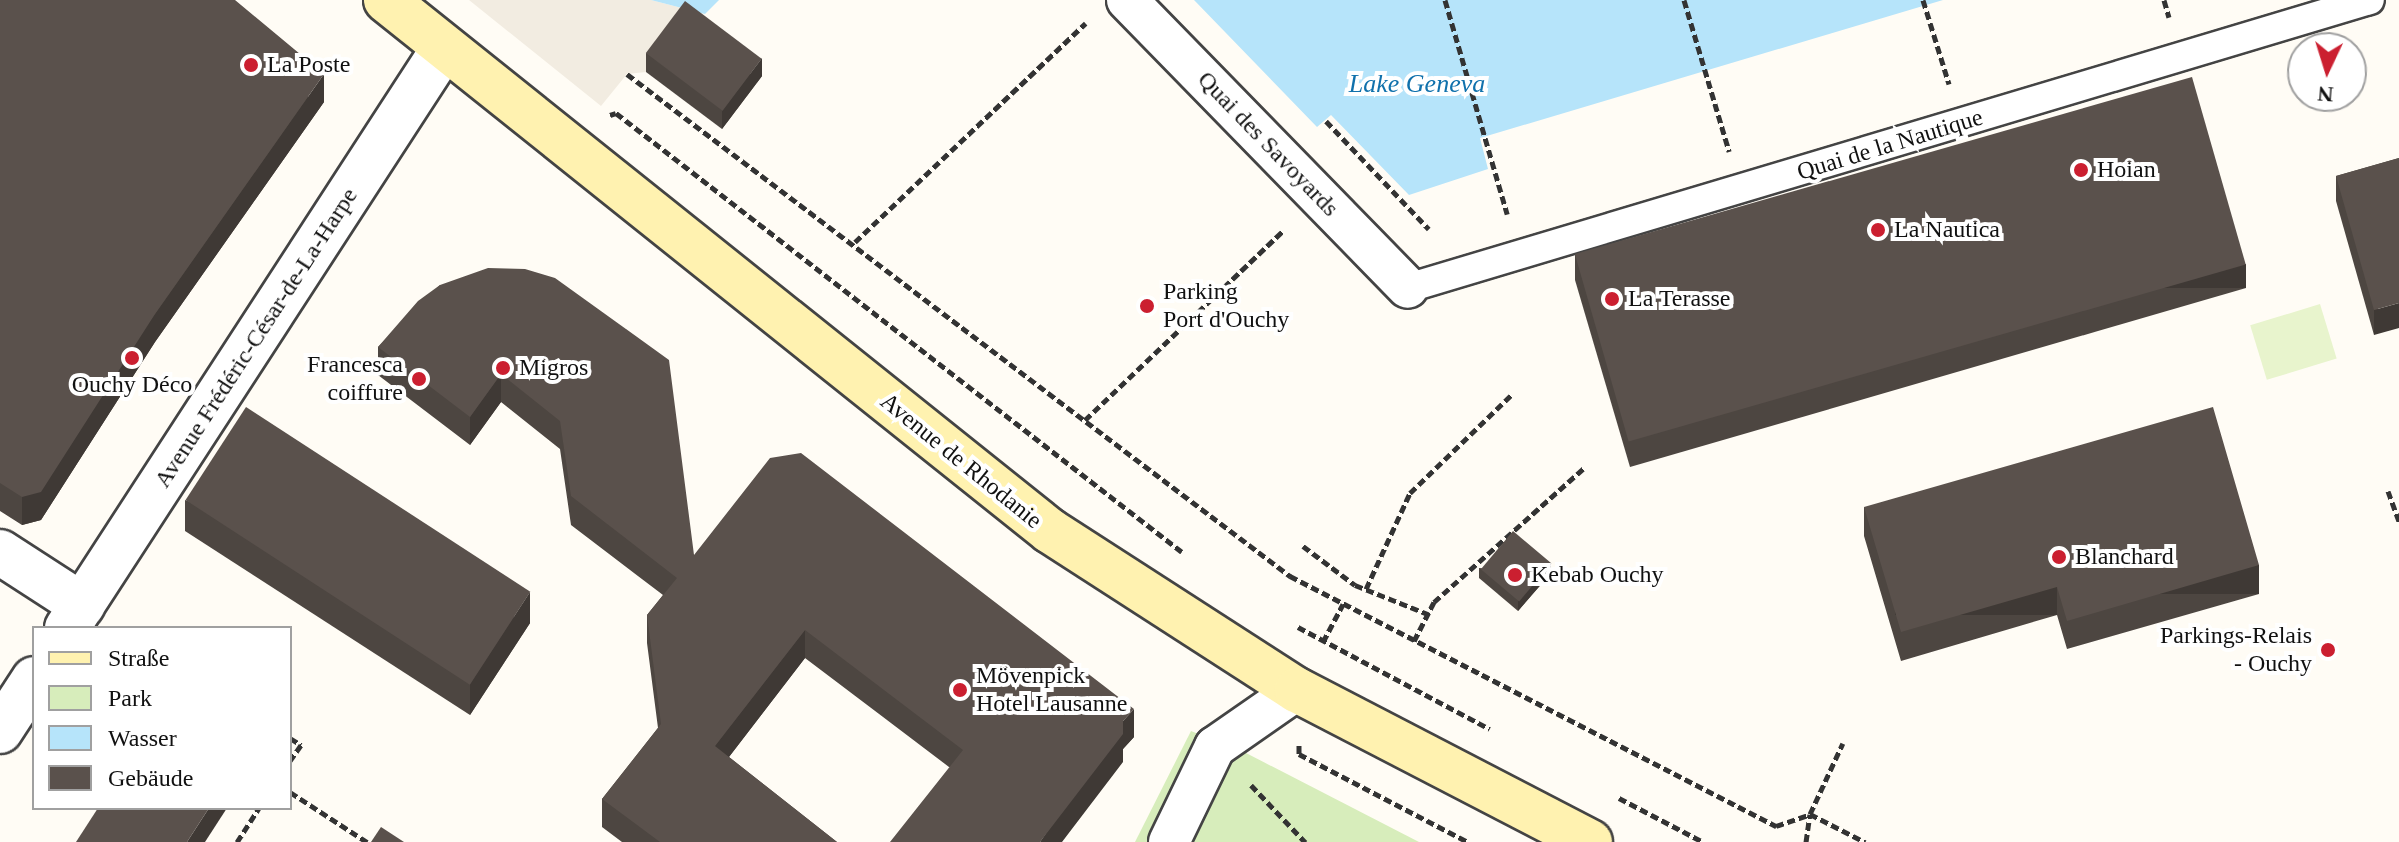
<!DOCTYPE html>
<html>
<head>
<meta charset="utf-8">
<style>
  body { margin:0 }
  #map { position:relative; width:2399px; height:842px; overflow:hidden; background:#fffcf5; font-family:"Times New Roman",serif }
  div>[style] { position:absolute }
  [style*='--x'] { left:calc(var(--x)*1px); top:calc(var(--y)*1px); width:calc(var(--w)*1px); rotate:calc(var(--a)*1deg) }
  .green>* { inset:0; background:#d7edbb }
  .pitch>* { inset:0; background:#e8f4cd; transform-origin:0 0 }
  .plaza>* { inset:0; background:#f2ece1 }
  .water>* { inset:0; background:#b6e4fa }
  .path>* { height:5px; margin-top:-2.5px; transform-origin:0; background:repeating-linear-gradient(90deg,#333 0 8px,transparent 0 12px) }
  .roads { filter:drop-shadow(2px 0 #444) drop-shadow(-2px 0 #444) drop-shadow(0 2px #444) drop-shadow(0 -2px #444) }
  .service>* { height:28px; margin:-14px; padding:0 14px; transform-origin:14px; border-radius:14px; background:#fff }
  .pedestrian>* { height:40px; margin:-20px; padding:0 20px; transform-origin:20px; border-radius:20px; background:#fff }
  .minor>* { height:44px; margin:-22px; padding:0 22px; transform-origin:22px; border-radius:22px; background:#fff }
  .tertiary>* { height:44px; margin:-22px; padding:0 22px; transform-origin:22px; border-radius:22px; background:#fff }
  .secondary>* { height:44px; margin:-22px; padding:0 22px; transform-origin:22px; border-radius:22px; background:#fff2b0 }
  .wall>* { inset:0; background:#4d4641 }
  .shaded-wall>* { inset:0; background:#3f3935; transform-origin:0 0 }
  .building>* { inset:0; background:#5a514c; transform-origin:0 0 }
  .dots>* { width:22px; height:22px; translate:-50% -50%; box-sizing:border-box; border:4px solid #fff; border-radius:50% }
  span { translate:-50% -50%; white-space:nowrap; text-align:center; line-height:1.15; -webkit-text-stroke:8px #fff; paint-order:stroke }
  .poi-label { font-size:24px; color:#111 }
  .left { translate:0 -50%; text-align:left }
  .right { translate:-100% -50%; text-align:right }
  .street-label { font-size:24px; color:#111 }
  .water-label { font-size:26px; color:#1071ac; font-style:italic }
  .legend { position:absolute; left:32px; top:626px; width:260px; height:184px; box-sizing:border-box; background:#fff; border:2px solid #a0a0a0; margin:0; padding:10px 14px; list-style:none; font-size:24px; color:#111 }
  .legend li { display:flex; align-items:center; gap:16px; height:40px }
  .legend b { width:40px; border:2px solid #a0a0a0 }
  .north { position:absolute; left:2287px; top:32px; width:80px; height:80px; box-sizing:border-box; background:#fff; border:2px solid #a0a0a0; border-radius:50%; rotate:184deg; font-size:22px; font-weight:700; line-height:32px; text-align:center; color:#111 }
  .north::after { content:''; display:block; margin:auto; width:28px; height:36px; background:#cb1f30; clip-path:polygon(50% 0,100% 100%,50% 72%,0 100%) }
</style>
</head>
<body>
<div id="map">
  <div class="green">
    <i style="clip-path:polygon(1191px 731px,1246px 753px,1419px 842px,1135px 842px)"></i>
  </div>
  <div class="pitch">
    <i style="left:2320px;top:304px;width:57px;height:73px;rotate:73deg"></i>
  </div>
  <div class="plaza">
    <i style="clip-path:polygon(469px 0,651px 0,705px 14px,685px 19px,646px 72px,627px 74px,601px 106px)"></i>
  </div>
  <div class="water">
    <i style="clip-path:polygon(651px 0,719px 0,705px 14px)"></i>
    <i style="clip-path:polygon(1194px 0,1943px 0,1480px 138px,1488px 169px,1409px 195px,1331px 115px,1317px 127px)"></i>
  </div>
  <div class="path">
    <i style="--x:1445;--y:0;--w:223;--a:73.8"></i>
    <i style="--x:1684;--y:0;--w:158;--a:73.4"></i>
    <i style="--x:1923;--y:0;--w:88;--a:72.8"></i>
    <i style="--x:2164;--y:0;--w:18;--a:74"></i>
    <i style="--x:627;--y:74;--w:832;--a:37.13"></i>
    <i style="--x:1290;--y:576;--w:547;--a:27.22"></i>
    <i style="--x:1776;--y:826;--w:36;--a:-19"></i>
    <i style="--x:1810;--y:814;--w:62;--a:27"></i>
    <i style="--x:610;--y:115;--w:6;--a:-18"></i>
    <i style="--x:616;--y:113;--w:716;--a:37.8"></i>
    <i style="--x:1326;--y:121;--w:149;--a:46.4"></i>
    <i style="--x:855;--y:242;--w:318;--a:-43.5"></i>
    <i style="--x:1085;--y:420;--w:275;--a:-43.7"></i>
    <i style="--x:2388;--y:491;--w:33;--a:70"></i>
    <i style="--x:1303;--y:546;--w:65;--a:36.9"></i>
    <i style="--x:1355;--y:585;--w:79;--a:21.7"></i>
    <i style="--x:1366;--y:589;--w:106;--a:-65.4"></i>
    <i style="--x:1410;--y:493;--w:142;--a:-44.1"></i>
    <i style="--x:1298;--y:627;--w:217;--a:28"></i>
    <i style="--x:1414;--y:641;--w:44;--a:-62.9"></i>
    <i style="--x:1434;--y:602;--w:201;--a:-41.8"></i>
    <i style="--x:1323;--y:642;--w:43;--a:-62.2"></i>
    <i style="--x:290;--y:738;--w:13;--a:32"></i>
    <i style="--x:301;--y:745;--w:19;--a:125"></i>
    <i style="--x:1299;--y:745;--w:9;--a:90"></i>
    <i style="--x:1299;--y:754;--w:191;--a:27.5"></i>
    <i style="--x:1251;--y:785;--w:79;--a:46.5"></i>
    <i style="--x:290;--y:792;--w:92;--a:33"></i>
    <i style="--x:1619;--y:798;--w:95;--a:27.6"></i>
    <i style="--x:237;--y:842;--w:40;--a:-57.1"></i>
    <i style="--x:1806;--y:842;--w:28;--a:-82"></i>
    <i style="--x:1810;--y:814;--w:78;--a:-65.1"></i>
  </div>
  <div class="roads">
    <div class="service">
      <i style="--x:1408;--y:288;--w:1004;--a:-16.67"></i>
    </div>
    <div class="pedestrian">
      <i style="--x:1127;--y:0;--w:402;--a:45.7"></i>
      <i style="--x:1169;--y:842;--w:106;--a:-64.2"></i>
      <i style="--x:1215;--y:747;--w:100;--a:-34.8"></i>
    </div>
    <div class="minor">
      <i style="--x:0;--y:552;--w:98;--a:32.9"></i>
    </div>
    <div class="tertiary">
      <i style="--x:67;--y:628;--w:692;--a:-56.98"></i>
      <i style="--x:0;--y:731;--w:62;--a:-56.8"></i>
    </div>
    <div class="secondary">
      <i style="--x:386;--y:0;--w:850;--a:38.65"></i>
      <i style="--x:1050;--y:531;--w:294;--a:32.8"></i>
      <i style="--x:1297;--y:690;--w:330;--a:27.4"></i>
    </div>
  </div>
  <div class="wall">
    <i style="clip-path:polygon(0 0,324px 102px,155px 342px,41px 520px,22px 525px,0 511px)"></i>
    <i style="clip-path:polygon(646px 53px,762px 76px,722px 129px,646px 72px)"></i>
    <i style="clip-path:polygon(2399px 158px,2374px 335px,2336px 201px,2336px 176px)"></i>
    <i style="clip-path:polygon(1575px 255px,2246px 288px,1630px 467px,1575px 280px)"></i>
    <i style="clip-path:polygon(440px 285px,694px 555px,1134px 737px,1123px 749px,1123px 762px,949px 767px,805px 658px,729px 757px,837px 842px,622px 842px,602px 827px,602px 799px,658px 728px,647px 643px,647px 615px,663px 595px,571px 525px,560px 449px,501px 402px,470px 445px,378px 375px,378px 347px)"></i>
    <i style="clip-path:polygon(185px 500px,530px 623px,470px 715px,185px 531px)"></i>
    <i style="clip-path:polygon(1864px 507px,2259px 594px,2067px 649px,2057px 615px,1901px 661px,1864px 536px)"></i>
    <i style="clip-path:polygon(1479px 568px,1551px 573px,1518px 611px,1479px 578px)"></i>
  </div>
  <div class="shaded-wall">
    <i style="clip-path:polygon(762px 58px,762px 76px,722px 129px,722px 111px)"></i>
    <i style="clip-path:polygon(324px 74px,324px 102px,155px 342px,41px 520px,22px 525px,22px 497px,155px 314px)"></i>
    <i style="left:2246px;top:264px;width:24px;height:641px;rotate:90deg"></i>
    <i style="clip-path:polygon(2399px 303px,2399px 328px,2374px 335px,2374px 310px)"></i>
    <i style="clip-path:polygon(501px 374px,501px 402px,470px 445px,470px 417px)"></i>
    <i style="clip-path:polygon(1551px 563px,1551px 573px,1518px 611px,1518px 601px)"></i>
    <i style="left:2259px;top:565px;width:29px;height:200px;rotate:90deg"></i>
    <i style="left:2057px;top:587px;width:28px;height:162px;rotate:90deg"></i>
    <i style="clip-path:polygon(530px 592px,530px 623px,470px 715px,470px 684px)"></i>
    <i style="clip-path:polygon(805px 630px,805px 658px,715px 775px,715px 746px)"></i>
    <i style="clip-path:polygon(1134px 709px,1134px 737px,1123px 749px,1123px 762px,1062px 842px,1040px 842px,1123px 721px)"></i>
    <i style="clip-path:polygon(209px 808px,227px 808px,205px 842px,187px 842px)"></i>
  </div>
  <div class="building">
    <i style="clip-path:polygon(0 0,235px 0,324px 74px,155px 314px,41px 492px,22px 497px,0 483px)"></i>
    <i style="left:685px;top:1px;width:96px;height:65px;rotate:37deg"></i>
    <i style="left:2192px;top:77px;width:195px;height:642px;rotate:74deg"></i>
    <i style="clip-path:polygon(2399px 158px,2399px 303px,2374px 310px,2336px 176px)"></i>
    <i style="clip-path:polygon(488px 268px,525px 269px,555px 278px,669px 360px,694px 555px,770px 458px,801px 453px,1134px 709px,1123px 721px,1123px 734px,1040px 842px,890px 842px,963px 750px,805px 630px,715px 746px,837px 842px,660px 842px,602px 799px,661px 724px,647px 615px,677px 578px,571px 496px,560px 421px,501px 374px,470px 417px,378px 347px,418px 301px,440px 285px)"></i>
    <i style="left:246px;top:407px;width:339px;height:111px;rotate:33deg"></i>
    <i style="clip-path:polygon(2213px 407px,2259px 565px,2067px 621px,2057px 587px,1901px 632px,1864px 507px)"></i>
    <i style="left:1513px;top:531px;width:50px;height:50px;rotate:40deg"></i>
    <i style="clip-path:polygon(98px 808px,209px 808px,187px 842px,76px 842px)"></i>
    <i style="clip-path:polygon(381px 827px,404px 842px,371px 842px)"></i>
  </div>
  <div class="dots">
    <i style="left:251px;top:65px;background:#cb1f30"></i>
    <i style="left:2081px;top:170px;background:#cb1f30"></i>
    <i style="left:1878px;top:230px;background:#cb1f30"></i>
    <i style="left:1612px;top:299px;background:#cb1f30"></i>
    <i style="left:1147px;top:306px;background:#cb1f30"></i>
    <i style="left:132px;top:358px;background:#cb1f30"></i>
    <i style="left:503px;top:368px;background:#cb1f30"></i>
    <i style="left:419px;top:379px;background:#cb1f30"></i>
    <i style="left:2059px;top:557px;background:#cb1f30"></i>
    <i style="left:1515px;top:575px;background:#cb1f30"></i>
    <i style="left:2328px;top:650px;background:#cb1f30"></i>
    <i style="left:960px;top:690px;background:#cb1f30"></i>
  </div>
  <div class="poi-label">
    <span class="left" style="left:267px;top:65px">La Poste</span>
    <span class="left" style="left:2097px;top:170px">Hoian</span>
    <span class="left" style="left:1894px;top:230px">La Nautica</span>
    <span class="left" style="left:1163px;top:306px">Parking<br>Port d'Ouchy</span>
    <span class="left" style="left:1628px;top:299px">La Terasse</span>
    <span class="right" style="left:403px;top:379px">Francesca<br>coiffure</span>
    <span class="left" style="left:519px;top:368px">Migros</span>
    <span style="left:132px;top:385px">Ouchy Déco</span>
    <span class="left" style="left:2075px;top:557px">Blanchard</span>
    <span class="left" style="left:1531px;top:575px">Kebab Ouchy</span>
    <span class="right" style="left:2312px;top:650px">Parkings-Relais<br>- Ouchy</span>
    <span class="left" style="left:976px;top:690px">Mövenpick<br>Hotel Lausanne</span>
  </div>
  <div class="street-label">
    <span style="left:1268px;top:144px;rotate:46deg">Quai des Savoyards</span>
    <span style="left:1890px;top:145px;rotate:-17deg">Quai de la Nautique</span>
    <span style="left:256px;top:338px;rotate:-57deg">Avenue Frédéric-César-de-La-Harpe</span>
    <span style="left:961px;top:461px;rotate:39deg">Avenue de Rhodanie</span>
  </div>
  <div class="water-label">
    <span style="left:1417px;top:84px">Lake Geneva</span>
  </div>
  <ul class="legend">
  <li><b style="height:10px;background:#fff2b0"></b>Straße</li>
  <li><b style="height:22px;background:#d7edbb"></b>Park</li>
  <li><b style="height:22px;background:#b6e4fa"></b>Wasser</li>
  <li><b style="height:22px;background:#5a514c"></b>Gebäude</li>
  </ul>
  <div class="north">N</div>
</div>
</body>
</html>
